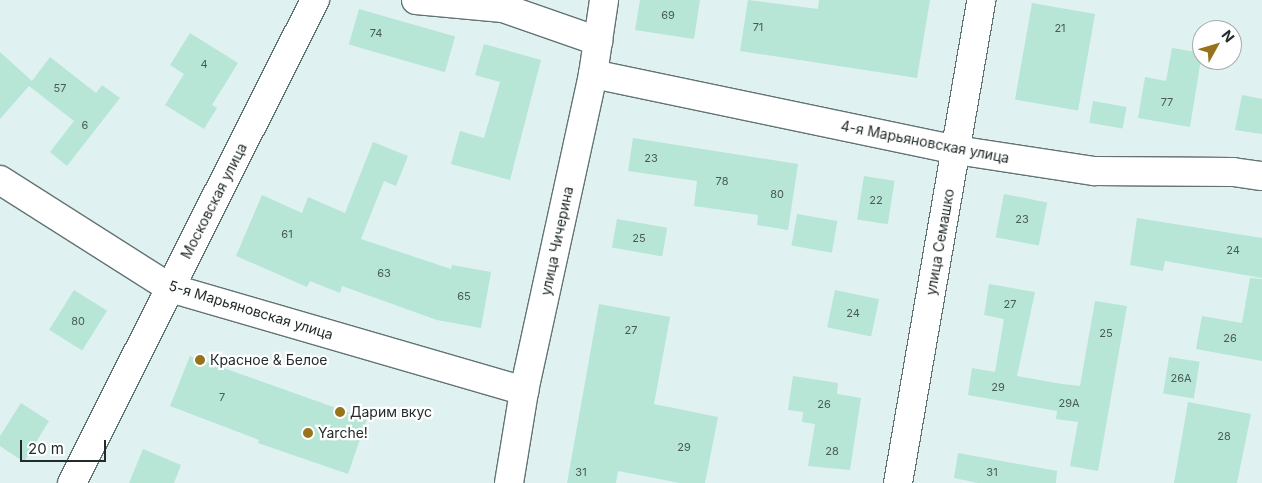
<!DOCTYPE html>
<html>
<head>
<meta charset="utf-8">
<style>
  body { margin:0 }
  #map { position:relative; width:1262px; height:483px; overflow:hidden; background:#dff2f1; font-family:Inter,sans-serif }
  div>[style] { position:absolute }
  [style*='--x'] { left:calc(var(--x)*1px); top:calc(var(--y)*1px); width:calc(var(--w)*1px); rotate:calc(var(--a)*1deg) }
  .building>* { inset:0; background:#b7e5d6; transform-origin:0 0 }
  .roads { filter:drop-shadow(1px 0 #627373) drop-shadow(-1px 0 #627373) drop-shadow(0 1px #627373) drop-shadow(0 -1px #627373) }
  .street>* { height:28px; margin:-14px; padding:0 14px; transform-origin:14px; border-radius:14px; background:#fff }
  .dots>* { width:14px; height:14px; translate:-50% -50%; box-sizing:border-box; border:2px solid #fff; border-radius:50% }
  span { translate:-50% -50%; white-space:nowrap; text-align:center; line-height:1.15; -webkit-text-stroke:4.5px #fff; paint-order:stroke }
  .number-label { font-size:11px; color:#495a56 }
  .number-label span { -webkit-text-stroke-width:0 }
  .street-label { font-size:14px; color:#242b2b }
  .poi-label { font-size:14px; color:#242b2b }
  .left { translate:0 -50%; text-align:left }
  .north { position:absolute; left:1192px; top:20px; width:50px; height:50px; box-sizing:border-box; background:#fff; border:1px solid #a7aaaa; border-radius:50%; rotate:51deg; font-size:14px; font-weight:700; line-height:20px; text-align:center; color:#242b2b }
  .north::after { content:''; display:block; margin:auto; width:18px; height:22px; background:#96731c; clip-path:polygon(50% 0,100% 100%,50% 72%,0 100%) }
  .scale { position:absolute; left:20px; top:440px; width:86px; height:22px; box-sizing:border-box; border:2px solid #242b2b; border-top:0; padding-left:6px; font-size:15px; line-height:18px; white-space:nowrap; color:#242b2b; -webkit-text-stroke:4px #fff; paint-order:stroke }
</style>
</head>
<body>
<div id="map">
  <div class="building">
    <i style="clip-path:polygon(640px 0,700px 0,694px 39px,635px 30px)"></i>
    <i style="clip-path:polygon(748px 0,818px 9px,819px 0,930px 0,917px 78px,740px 51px)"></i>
    <i style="left:1032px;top:3px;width:64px;height:98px;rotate:10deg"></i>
    <i style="left:359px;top:9px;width:100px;height:37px;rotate:16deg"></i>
    <i style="clip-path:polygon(190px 33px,238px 63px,212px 105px,217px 108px,204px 129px,165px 105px,184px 74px,170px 65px)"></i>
    <i style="clip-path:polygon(484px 44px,541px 60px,510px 180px,451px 164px,460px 131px,484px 138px,500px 82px,475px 75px)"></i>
    <i style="clip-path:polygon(1172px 48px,1202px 53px,1190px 127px,1138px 118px,1145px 77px,1166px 81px)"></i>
    <i style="clip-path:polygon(0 52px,32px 81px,50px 57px,96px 93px,102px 85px,120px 98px,67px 166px,50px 152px,74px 121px,29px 86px,0 119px)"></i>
    <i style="clip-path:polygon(1242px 95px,1262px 99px,1262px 134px,1235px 130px)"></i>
    <i style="left:1093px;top:101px;width:34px;height:22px;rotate:10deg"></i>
    <i style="clip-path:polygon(633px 138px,798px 164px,788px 230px,757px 225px,758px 215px,694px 206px,697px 181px,628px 171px)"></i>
    <i style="clip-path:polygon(373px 142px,408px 156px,396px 186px,384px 181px,361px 239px,451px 269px,452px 265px,491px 272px,481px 328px,437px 320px,342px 286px,340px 293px,310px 281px,307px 287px,236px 256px,262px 195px,302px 213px,308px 197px,345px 213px)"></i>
    <i style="left:864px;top:176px;width:31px;height:44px;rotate:9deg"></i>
    <i style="left:1004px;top:194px;width:44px;height:44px;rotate:11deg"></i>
    <i style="left:797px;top:214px;width:41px;height:32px;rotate:10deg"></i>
    <i style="clip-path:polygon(1137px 218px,1262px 238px,1262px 278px,1165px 261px,1163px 271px,1130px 265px)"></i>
    <i style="left:617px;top:219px;width:51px;height:29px;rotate:10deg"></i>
    <i style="clip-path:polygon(1250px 278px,1262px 279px,1262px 361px,1196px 349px,1202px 316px,1242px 323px)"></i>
    <i style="clip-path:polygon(989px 284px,1035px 292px,1017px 376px,1062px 384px,1080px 386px,1095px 301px,1127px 306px,1098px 471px,1070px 466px,1078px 422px,1056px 419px,1057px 411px,968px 395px,972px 368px,995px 372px,1004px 319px,984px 315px)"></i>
    <i style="left:74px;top:290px;width:39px;height:47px;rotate:32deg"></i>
    <i style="left:835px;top:290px;width:45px;height:38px;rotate:12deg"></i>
    <i style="clip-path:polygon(599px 304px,670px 317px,654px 404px,718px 417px,705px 483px,680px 483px,618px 471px,616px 483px,567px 483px)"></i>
    <i style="clip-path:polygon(190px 356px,367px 419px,348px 474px,258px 443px,259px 440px,170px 406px)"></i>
    <i style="left:1169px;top:357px;width:31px;height:37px;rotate:9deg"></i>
    <i style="clip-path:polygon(793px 376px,838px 383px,837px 394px,861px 398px,850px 470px,808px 466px,815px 424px,802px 422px,803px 412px,788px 410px)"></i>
    <i style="clip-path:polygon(1188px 402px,1251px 414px,1237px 483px,1174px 483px)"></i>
    <i style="clip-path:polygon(21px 403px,49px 421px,24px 462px,0 446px,0 436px)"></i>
    <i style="clip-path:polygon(143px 449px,181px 465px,174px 483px,129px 483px)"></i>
    <i style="clip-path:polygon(958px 453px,1057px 471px,1056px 483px,978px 483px,954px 478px)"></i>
  </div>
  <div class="roads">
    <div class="street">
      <i style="--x:416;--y:0;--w:87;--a:5.3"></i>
      <i style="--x:503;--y:8;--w:101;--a:19.2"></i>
      <i style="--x:593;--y:74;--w:371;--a:11.8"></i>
      <i style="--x:956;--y:150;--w:140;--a:8.7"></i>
      <i style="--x:1094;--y:171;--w:139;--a:0.4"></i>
      <i style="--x:1233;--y:172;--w:29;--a:8"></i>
      <i style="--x:0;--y:180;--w:201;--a:32.4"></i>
      <i style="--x:170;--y:288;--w:369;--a:16.2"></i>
      <i style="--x:72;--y:483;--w:541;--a:-63.29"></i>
      <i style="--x:509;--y:483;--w:93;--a:-80.7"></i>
      <i style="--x:524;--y:391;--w:324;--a:-77.7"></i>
      <i style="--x:593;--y:74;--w:75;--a:-81.5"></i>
      <i style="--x:898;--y:483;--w:490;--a:-80.2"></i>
    </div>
  </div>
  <div class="dots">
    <i style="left:200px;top:360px;background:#96731c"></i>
    <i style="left:340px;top:412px;background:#96731c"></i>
    <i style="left:308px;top:433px;background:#96731c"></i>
  </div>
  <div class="number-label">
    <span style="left:668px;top:15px">69</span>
    <span style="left:758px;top:27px">71</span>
    <span style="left:1060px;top:28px">21</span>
    <span style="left:376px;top:33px">74</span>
    <span style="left:204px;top:64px">4</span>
    <span style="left:60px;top:88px">57</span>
    <span style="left:1167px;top:102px">77</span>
    <span style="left:85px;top:125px">6</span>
    <span style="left:651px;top:158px">23</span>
    <span style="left:722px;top:181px">78</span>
    <span style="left:777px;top:194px">80</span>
    <span style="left:876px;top:200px">22</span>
    <span style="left:1022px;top:219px">23</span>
    <span style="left:287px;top:234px">61</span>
    <span style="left:639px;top:238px">25</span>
    <span style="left:1233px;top:250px">24</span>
    <span style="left:384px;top:273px">63</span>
    <span style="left:464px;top:296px">65</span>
    <span style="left:1010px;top:304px">27</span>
    <span style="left:853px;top:313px">24</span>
    <span style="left:78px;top:321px">80</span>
    <span style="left:631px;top:330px">27</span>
    <span style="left:1106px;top:333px">25</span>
    <span style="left:1230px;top:338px">26</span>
    <span style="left:1181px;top:378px">26А</span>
    <span style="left:998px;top:387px">29</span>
    <span style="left:222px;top:397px">7</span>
    <span style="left:1069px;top:403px">29А</span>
    <span style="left:824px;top:404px">26</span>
    <span style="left:1224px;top:436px">28</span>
    <span style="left:684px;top:447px">29</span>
    <span style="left:832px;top:451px">28</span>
    <span style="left:581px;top:472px">31</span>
    <span style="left:992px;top:472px">31</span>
  </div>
  <div class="street-label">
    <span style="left:925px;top:142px;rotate:11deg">4-я Марьяновская улица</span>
    <span style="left:214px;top:201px;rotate:-63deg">Московская улица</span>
    <span style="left:557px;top:241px;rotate:-78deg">улица Чичерина</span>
    <span style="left:940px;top:242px;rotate:-80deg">улица Семашко</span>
    <span style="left:251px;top:310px;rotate:17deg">5-я Марьяновская улица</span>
  </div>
  <div class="poi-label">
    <span class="left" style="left:210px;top:360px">Красное &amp; Белое</span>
    <span class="left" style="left:350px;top:412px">Дарим вкус</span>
    <span class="left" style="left:318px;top:433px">Yarche!</span>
  </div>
  <div class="north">N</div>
  <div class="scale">20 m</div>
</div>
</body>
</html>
